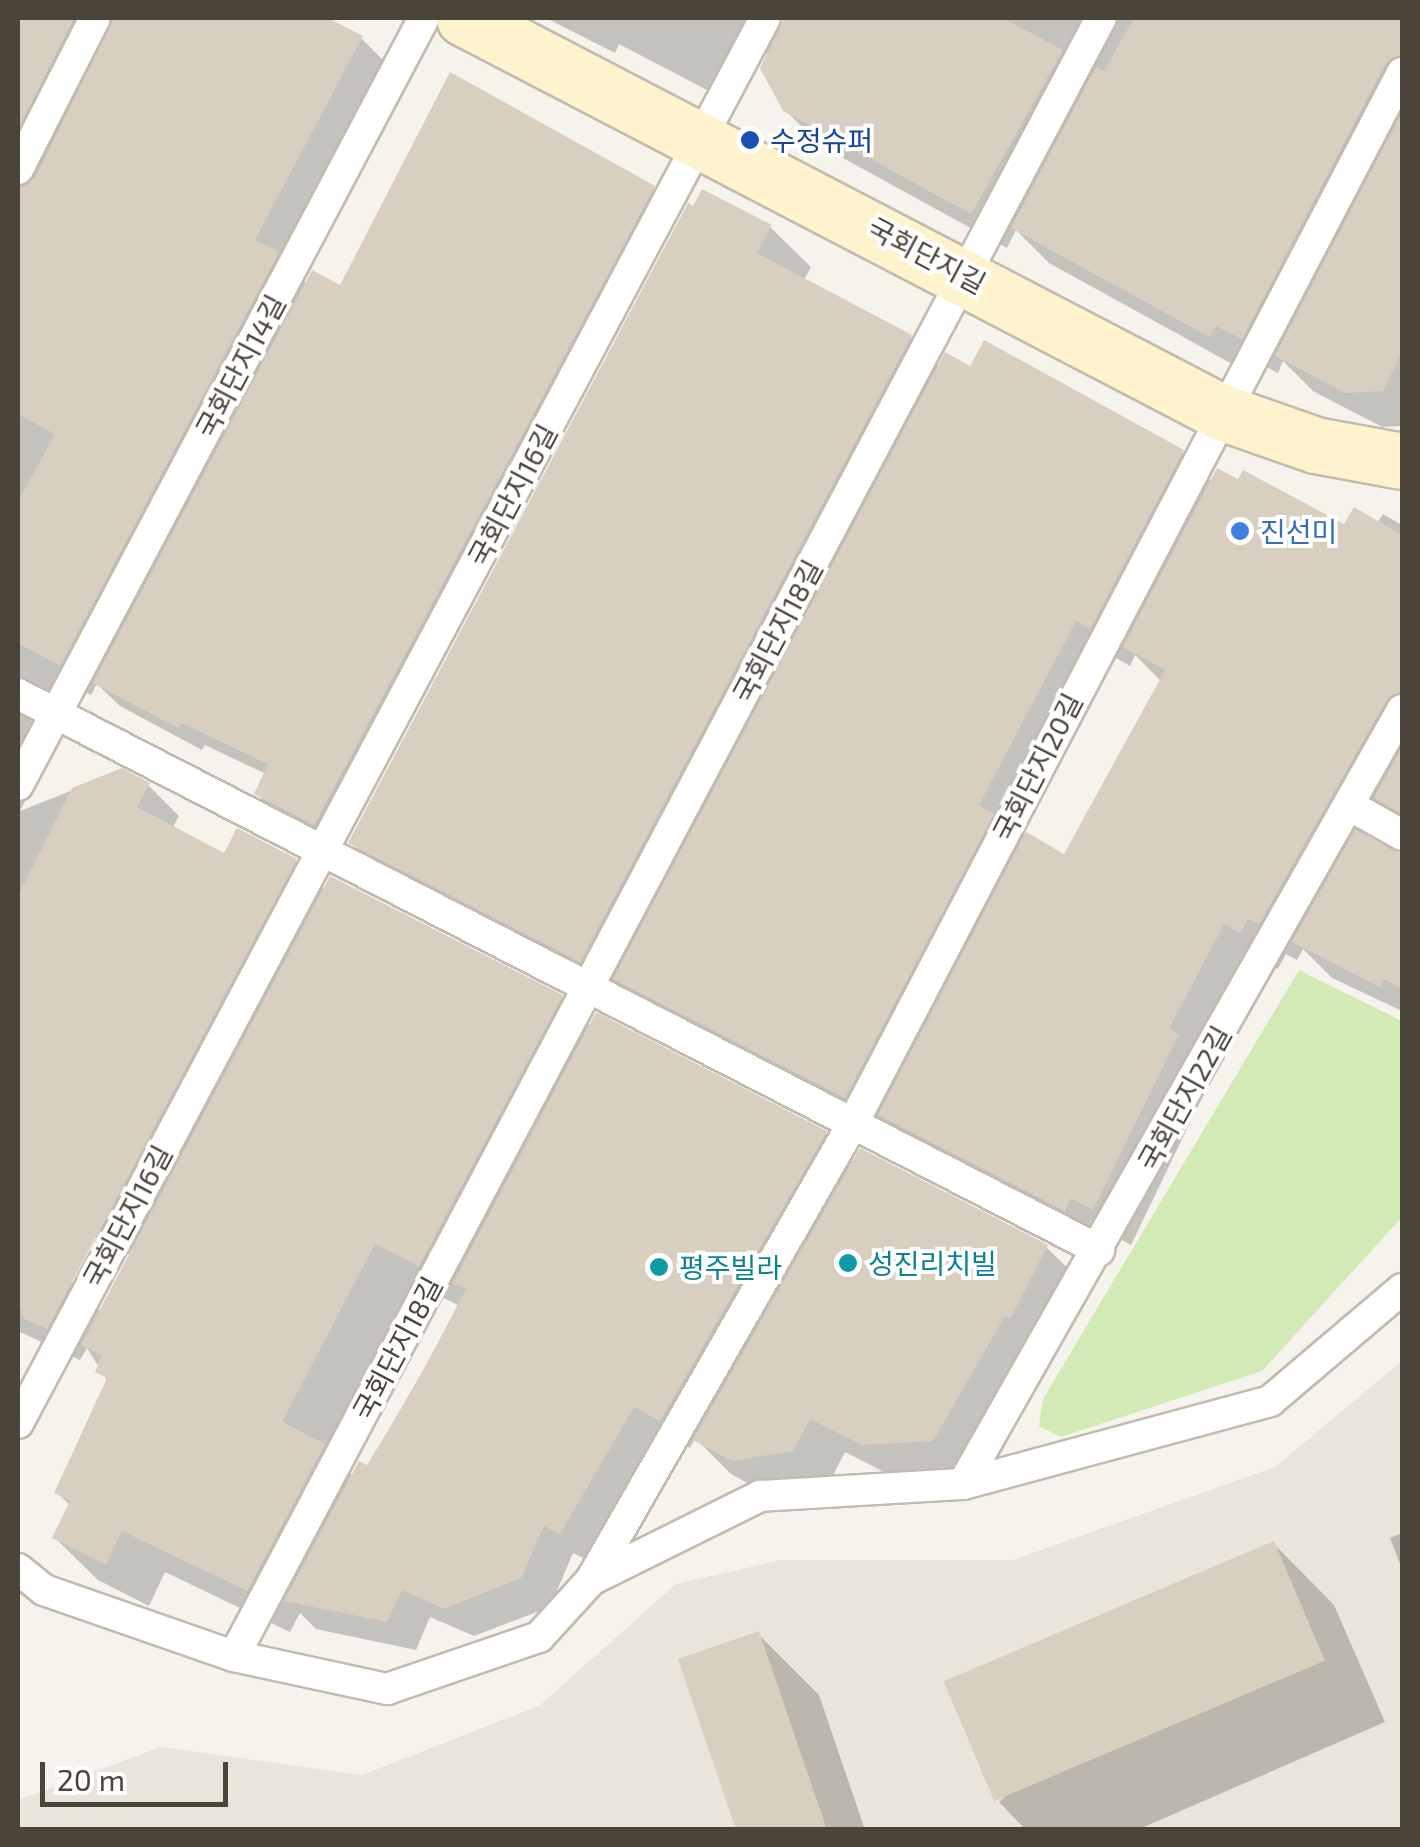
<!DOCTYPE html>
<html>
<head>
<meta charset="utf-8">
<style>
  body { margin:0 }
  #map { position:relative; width:1420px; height:1847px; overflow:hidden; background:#f6f3ec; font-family:"Exo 2","Noto Sans KR",sans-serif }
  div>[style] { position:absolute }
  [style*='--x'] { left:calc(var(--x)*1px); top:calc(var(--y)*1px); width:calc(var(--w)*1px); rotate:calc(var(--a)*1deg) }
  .residential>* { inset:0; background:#eae5da }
  .green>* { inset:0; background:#d2eab5 }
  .shadow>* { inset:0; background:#0003 }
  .building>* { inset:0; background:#d8cfc1; transform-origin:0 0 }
  .roads { filter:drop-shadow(2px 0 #c2bbae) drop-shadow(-2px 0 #c2bbae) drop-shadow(0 2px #c2bbae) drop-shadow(0 -2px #c2bbae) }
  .lane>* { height:30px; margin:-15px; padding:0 15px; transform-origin:15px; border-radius:15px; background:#fff }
  .secondary>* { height:55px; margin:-27.5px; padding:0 27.5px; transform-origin:27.5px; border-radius:27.5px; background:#fff3cd }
  .dots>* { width:28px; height:28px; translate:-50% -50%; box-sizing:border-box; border:5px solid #fff; border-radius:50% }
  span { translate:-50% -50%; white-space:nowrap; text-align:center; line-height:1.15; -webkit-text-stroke:8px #fff; paint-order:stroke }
  .transit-label { font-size:28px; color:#164399 }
  .left { translate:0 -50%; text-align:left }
  .street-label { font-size:28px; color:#4b4439 }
  .shop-label { font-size:28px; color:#366cbe }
  .culture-label { font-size:28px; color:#0d838f }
  .frame { position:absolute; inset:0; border:20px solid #4b4439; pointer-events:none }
  .scale { position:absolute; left:40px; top:1762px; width:188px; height:45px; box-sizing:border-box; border:5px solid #4b4439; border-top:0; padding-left:12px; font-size:30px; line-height:35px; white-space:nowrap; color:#4b4439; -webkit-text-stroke:8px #fff; paint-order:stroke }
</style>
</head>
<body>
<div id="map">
  <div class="residential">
    <i style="clip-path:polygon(1402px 1361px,1402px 1829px,18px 1830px,18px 1800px,161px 1747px,362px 1775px,539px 1706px,676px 1584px,781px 1560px,1013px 1560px,1275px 1467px)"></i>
  </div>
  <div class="green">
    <i style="clip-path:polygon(1299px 970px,1402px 1021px,1402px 1217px,1262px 1371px,1061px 1437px,1039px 1426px,1043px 1399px)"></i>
  </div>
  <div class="shadow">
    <i style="clip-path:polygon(evenodd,18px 18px,323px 18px,361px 38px,392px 69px,288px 265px,307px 284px,341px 289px,653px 188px,677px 211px,338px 847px,280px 817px,257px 794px,266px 774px,205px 745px,202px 750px,120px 706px,97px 684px,91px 695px,82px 690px,31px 718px,32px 731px,51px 750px,20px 811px,121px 771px,148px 785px,179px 816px,172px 829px,225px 857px,295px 861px,325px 890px,561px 997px,591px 1027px,825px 1133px,855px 1163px,1046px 1247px,1081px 1281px,968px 1475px,898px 1479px,845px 1452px,828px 1485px,769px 1495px,731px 1474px,695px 1438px,690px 1448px,663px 1434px,589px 1561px,573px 1553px,550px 1607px,474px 1636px,430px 1617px,416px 1650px,316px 1629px,300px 1613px,290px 1632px,165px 1572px,149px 1606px,98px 1580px,55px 1538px,71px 1506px,57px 1493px,108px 1382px,87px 1348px,80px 1360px,18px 1331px,18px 1268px,71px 1282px,101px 1312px,132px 1256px,18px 1197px,18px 18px,418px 1285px,460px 1306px,367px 1468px,353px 1476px,331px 1453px,418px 1285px)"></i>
    <i style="clip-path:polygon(546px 18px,763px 18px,780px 34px,811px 40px,823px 18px,1402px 18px,1402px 426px,1382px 427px,1313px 391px,1283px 361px,1278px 373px,1251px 359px,1245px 371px,1049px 263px,1016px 230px,1007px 248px,821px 146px,785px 110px,769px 55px,758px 44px,728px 101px,619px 44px,615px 53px)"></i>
    <i style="clip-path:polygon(evenodd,770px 227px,811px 267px,804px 280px,911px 337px,940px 367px,971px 369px,1182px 452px,1212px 482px,1345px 528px,1377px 523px,1383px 514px,1402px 525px,1402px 823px,1385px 805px,1366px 838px,1402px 856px,1402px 1011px,1332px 978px,1303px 949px,1297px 960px,1286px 954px,1278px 969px,1262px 960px,1207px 1066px,1214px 1073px,1131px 1245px,1109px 1233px,1102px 1247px,918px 1152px,890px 1124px,884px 1136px,656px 1018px,627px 989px,621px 1001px,391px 882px,351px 842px,770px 227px,1135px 655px,1162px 682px,1065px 857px,1023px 833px,1116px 658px,1130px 666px,1135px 655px)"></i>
    <i style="clip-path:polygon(1402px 1533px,1402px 1569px,1390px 1538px)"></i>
    <i style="clip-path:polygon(1274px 1544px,1334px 1605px,1385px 1722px,1137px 1830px,1026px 1830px,999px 1802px)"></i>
    <i style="clip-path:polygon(758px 1634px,819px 1695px,865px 1830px,739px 1830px)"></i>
  </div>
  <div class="building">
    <i style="clip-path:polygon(18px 18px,74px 18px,18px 129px)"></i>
    <i style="clip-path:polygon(114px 18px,328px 18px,363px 36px,255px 240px,279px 252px,60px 666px,18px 643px,18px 502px,55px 434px,18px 414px,18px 188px,35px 178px)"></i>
    <i style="clip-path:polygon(784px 18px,1002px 18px,1063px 50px,971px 214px,783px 111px,760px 68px)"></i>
    <i style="clip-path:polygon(1134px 18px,1402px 18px,1402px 54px,1385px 64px,1242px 339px,1216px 326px,1209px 337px,1011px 228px,1096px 67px,1104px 71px)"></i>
    <i style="clip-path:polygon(450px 72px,655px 186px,314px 825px,254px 794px,268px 764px,181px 723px,178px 728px,93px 683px,312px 270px,340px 285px)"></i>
    <i style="clip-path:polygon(1402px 112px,1402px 352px,1383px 391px,1345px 393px,1275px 356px)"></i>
    <i style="clip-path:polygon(702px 189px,772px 225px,757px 253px,912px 335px,580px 962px,348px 843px,688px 203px,693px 206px)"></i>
    <i style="clip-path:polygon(984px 340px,1184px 450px,1090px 629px,1076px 621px,979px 805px,994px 814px,845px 1098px,613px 979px,945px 352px,970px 366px)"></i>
    <i style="clip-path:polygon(1217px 468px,1238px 479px,1243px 470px,1344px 524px,1354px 507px,1402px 535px,1402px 691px,1386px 701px,1259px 924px,1248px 919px,1240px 933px,1224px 924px,1169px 1029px,1179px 1034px,1093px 1210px,1071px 1198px,1065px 1211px,878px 1115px,1026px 832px,1064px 854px,1165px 670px,1123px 647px)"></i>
    <i style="clip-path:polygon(1402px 747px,1402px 814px,1374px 798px)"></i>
    <i style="clip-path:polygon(122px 768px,150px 783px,137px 807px,224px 853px,237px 828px,297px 859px,47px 1329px,23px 1318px,18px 1296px,18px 896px,72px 788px)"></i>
    <i style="clip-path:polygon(1355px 830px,1402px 854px,1402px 989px,1384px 979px,1380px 987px,1292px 942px)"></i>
    <i style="clip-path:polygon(330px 876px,563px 995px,419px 1266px,375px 1244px,282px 1422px,325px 1444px,247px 1591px,122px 1531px,106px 1565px,52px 1538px,70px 1501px,54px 1493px,107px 1378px,95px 1372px,102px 1355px,81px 1345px)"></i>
    <i style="clip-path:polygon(596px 1012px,827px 1131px,660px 1421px,634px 1407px,560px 1534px,544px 1526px,521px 1578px,444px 1609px,402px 1590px,387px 1622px,284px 1601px,359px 1461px,367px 1465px,415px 1386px,466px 1289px,453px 1283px)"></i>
    <i style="clip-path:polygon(860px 1148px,1048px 1245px,1010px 1319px,1005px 1316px,933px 1441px,862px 1445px,810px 1419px,793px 1451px,732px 1461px,693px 1440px)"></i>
    <i style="left:1274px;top:1541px;width:130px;height:359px;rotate:67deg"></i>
    <i style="clip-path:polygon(759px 1631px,827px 1830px,736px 1830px,678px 1659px)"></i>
  </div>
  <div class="roads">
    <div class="lane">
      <i style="--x:18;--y:169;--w:169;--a:-63"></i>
      <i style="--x:18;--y:694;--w:1216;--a:27.22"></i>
      <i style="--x:18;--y:785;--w:868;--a:-62.11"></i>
      <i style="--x:1349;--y:805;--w:61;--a:29.5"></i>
      <i style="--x:18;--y:1423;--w:1591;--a:-62"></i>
      <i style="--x:963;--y:1484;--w:890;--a:-60.44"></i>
      <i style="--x:18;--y:1569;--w:33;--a:39"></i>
      <i style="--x:44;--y:1590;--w:201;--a:19.2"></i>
      <i style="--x:234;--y:1656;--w:157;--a:12.2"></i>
      <i style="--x:387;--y:1689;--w:161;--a:-18.9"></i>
      <i style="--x:539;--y:1637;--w:77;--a:-47.6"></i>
      <i style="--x:591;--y:1580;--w:189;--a:-26.4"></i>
      <i style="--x:760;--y:1496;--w:203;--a:-3.4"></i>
      <i style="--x:963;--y:1484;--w:318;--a:-15.1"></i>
      <i style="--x:1270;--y:1401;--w:173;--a:-40.3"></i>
      <i style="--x:591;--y:1580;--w:527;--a:-60.17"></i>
      <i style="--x:853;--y:1123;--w:1185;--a:-62.4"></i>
      <i style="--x:234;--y:1656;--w:1853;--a:-62.11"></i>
    </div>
    <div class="secondary">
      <i style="--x:464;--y:18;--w:853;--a:27.5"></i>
      <i style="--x:1221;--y:412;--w:100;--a:19.3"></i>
      <i style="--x:1315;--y:445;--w:88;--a:10.4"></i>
    </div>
  </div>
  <div class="dots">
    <i style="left:750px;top:140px;background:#1a4fb4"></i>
    <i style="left:1240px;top:531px;background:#3f7fe0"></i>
    <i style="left:848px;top:1263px;background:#0f9aa8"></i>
    <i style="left:659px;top:1267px;background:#0f9aa8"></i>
  </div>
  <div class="transit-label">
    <span class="left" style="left:770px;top:140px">수정슈퍼</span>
  </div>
  <div class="street-label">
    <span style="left:927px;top:255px;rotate:28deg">국회단지길</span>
    <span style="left:240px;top:366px;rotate:-62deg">국회단지14길</span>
    <span style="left:512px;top:495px;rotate:-62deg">국회단지16길</span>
    <span style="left:777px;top:631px;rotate:-62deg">국회단지18길</span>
    <span style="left:1037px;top:767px;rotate:-63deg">국회단지20길</span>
    <span style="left:1184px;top:1098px;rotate:-61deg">국회단지22길</span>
    <span style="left:127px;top:1216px;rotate:-62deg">국회단지16길</span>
    <span style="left:397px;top:1348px;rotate:-62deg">국회단지18길</span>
  </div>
  <div class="shop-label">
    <span class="left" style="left:1260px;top:531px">진선미</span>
  </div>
  <div class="culture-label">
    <span class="left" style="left:868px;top:1263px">성진리치빌</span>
    <span class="left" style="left:679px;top:1267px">평주빌라</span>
  </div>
  <div class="frame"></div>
  <div class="scale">20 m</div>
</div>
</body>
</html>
